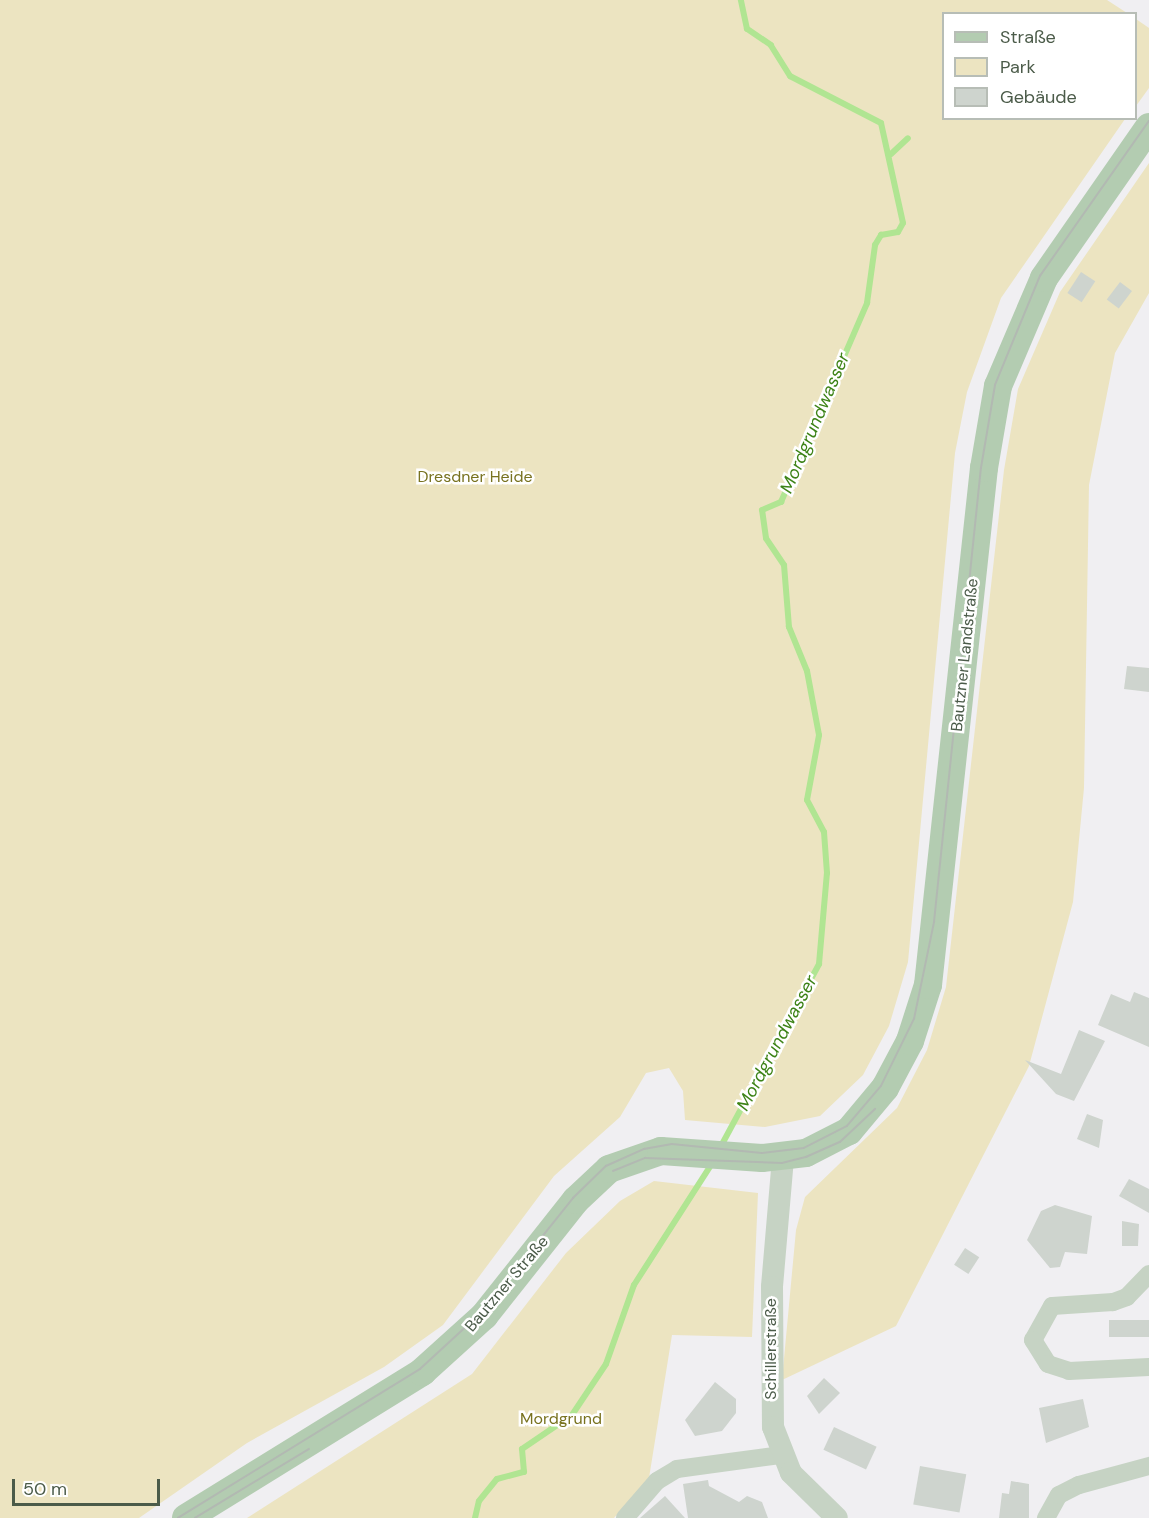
<!DOCTYPE html>
<html>
<head>
<meta charset="utf-8">
<style>
  body { margin:0 }
  #map { position:relative; width:1149px; height:1518px; overflow:hidden; background:#f0eff2; font-family:"DM Sans",sans-serif }
  div>[style] { position:absolute }
  [style*='--x'] { left:calc(var(--x)*1px); top:calc(var(--y)*1px); width:calc(var(--w)*1px); rotate:calc(var(--a)*1deg) }
  .green>* { inset:0; background:#ece4c1 }
  .stream>* { height:6px; margin:-3px; padding:0 3px; transform-origin:3px; border-radius:3px; background:#b0e592 }
  .building>* { inset:0; background:#ced4ce; transform-origin:0 0 }
  .minor>* { height:18px; margin:-9px; padding:0 9px; transform-origin:9px; border-radius:9px; background:#c6d3c4 }
  .tertiary>* { height:22px; margin:-11px; padding:0 11px; transform-origin:11px; border-radius:11px; background:#c6d3c4 }
  .primary>* { height:28px; margin:-14px; padding:0 14px; transform-origin:14px; border-radius:14px; background:#b3ccb1 }
  .tram>* { height:1.5px; margin:-0.75px; padding:0 0.75px; transform-origin:0.75px; border-radius:0.75px; background:#b2b9b2 }
  span { translate:-50% -50%; white-space:nowrap; text-align:center; line-height:1.15; -webkit-text-stroke:5px #fff; paint-order:stroke }
  .park-label { font-size:16px; color:#78721f }
  .street-label { font-size:16px; color:#4b5b49 }
  .water-label { font-size:18px; color:#3d8317; font-style:italic }
  .legend { position:absolute; left:942px; top:12px; width:195px; height:108px; box-sizing:border-box; background:#fff; border:2px solid #b7bdb6; margin:0; padding:8px 10px; list-style:none; font-size:18px; color:#4b5b49 }
  .legend li { display:flex; align-items:center; gap:12px; height:30px }
  .legend b { width:30px; border:2px solid #b7bdb6 }
  .scale { position:absolute; left:12px; top:1479px; width:148px; height:27px; box-sizing:border-box; border:3px solid #4b5b49; border-top:0; padding-left:8px; font-size:18px; line-height:21px; white-space:nowrap; color:#4b5b49; -webkit-text-stroke:4px #fff; paint-order:stroke }
</style>
</head>
<body>
<div id="map">
  <div class="green">
    <i style="clip-path:polygon(0 0,1107px 0,1127px 13px,944px 14px,944px 118px,1125px 119px,1001px 298px,967px 392px,955px 453px,908px 962px,889px 1026px,863px 1075px,820px 1116px,765px 1127px,685px 1120px,683px 1091px,669px 1068px,646px 1073px,620px 1117px,554px 1176px,443px 1325px,384px 1367px,247px 1443px,139px 1518px,0 1518px)"></i>
    <i style="clip-path:polygon(1136px 19px,1149px 28px,1149px 88px,1136px 106px)"></i>
    <i style="clip-path:polygon(1149px 163px,1149px 293px,1115px 353px,1089px 485px,1084px 788px,1073px 902px,1029px 1066px,896px 1326px,782px 1380px,796px 1230px,805px 1197px,897px 1108px,927px 1050px,946px 987px,1004px 470px,1018px 389px,1060px 292px)"></i>
    <i style="clip-path:polygon(654px 1181px,758px 1193px,752px 1337px,672px 1335px,649px 1478px,614px 1518px,247px 1518px,472px 1374px,566px 1253px,620px 1201px)"></i>
  </div>
  <div class="stream">
    <i style="--x:891;--y:154;--w:23;--a:-43"></i>
    <i style="--x:720;--y:1148;--w:209;--a:-61.7"></i>
    <i style="--x:819;--y:964;--w:91;--a:-85"></i>
    <i style="--x:827;--y:873;--w:41;--a:-94.2"></i>
    <i style="--x:824;--y:832;--w:36;--a:-118"></i>
    <i style="--x:807;--y:800;--w:66;--a:-79.5"></i>
    <i style="--x:819;--y:735;--w:65;--a:-100.6"></i>
    <i style="--x:807;--y:671;--w:48;--a:-112.2"></i>
    <i style="--x:789;--y:627;--w:62;--a:-94.6"></i>
    <i style="--x:784;--y:565;--w:32;--a:-124"></i>
    <i style="--x:766;--y:538;--w:28;--a:-98"></i>
    <i style="--x:762;--y:510;--w:21;--a:-23"></i>
    <i style="--x:781;--y:502;--w:217;--a:-66.6"></i>
    <i style="--x:867;--y:303;--w:59;--a:-82.1"></i>
    <i style="--x:875;--y:245;--w:12;--a:-59"></i>
    <i style="--x:881;--y:235;--w:17;--a:-10"></i>
    <i style="--x:898;--y:232;--w:10;--a:-61"></i>
    <i style="--x:903;--y:223;--w:102;--a:-102.4"></i>
    <i style="--x:881;--y:123;--w:102;--a:-152.7"></i>
    <i style="--x:790;--y:76;--w:36;--a:-122"></i>
    <i style="--x:771;--y:45;--w:29;--a:-146"></i>
    <i style="--x:747;--y:29;--w:30;--a:-102"></i>
    <i style="--x:475;--y:1518;--w:17;--a:-77"></i>
    <i style="--x:479;--y:1501;--w:28;--a:-51"></i>
    <i style="--x:497;--y:1479;--w:28;--a:-15"></i>
    <i style="--x:524;--y:1472;--w:23;--a:-95"></i>
    <i style="--x:522;--y:1449;--w:60;--a:-34.2"></i>
    <i style="--x:572;--y:1415;--w:61;--a:-56.3"></i>
    <i style="--x:606;--y:1364;--w:84;--a:-70.5"></i>
    <i style="--x:634;--y:1285;--w:146;--a:-57.3"></i>
  </div>
  <div class="building">
    <i style="left:1081px;top:272px;width:17px;height:25px;rotate:33deg"></i>
    <i style="left:1120px;top:282px;width:15px;height:22px;rotate:37deg"></i>
    <i style="clip-path:polygon(1127px 666px,1149px 668px,1149px 692px,1124px 689px)"></i>
    <i style="clip-path:polygon(1134px 992px,1149px 998px,1149px 1047px,1098px 1025px,1111px 994px,1130px 1002px)"></i>
    <i style="clip-path:polygon(1079px 1030px,1105px 1041px,1074px 1101px,1056px 1094px,1025px 1060px,1061px 1074px)"></i>
    <i style="clip-path:polygon(1087px 1114px,1103px 1120px,1099px 1148px,1077px 1139px)"></i>
    <i style="clip-path:polygon(1129px 1179px,1149px 1189px,1149px 1213px,1119px 1196px)"></i>
    <i style="clip-path:polygon(1055px 1205px,1092px 1216px,1087px 1254px,1065px 1252px,1060px 1267px,1050px 1268px,1027px 1240px,1041px 1211px)"></i>
    <i style="clip-path:polygon(1122px 1221px,1139px 1224px,1138px 1246px,1122px 1246px)"></i>
    <i style="left:965px;top:1248px;width:17px;height:20px;rotate:33deg"></i>
    <i style="left:1149px;top:1320px;width:17px;height:40px;rotate:90deg"></i>
    <i style="clip-path:polygon(824px 1378px,840px 1393px,819px 1414px,807px 1396px)"></i>
    <i style="clip-path:polygon(715px 1382px,736px 1399px,736px 1413px,722px 1431px,695px 1436px,685px 1420px)"></i>
    <i style="clip-path:polygon(1083px 1399px,1089px 1427px,1046px 1443px,1039px 1408px)"></i>
    <i style="left:834px;top:1427px;width:47px;height:25px;rotate:25deg"></i>
    <i style="left:920px;top:1466px;width:47px;height:39px;rotate:10deg"></i>
    <i style="clip-path:polygon(708px 1480px,709px 1486px,739px 1502px,747px 1496px,762px 1502px,768px 1518px,688px 1518px,683px 1484px)"></i>
    <i style="clip-path:polygon(1011px 1481px,1029px 1484px,1029px 1518px,999px 1518px,1002px 1493px,1009px 1494px)"></i>
    <i style="clip-path:polygon(665px 1496px,685px 1518px,640px 1518px)"></i>
  </div>
  <div class="minor">
    <i style="--x:1149;--y:1274;--w:32;--a:134"></i>
    <i style="--x:1127;--y:1297;--w:15;--a:160"></i>
    <i style="--x:1113;--y:1302;--w:61;--a:176.2"></i>
    <i style="--x:1052;--y:1306;--w:39;--a:119"></i>
    <i style="--x:1033;--y:1340;--w:28;--a:58"></i>
    <i style="--x:1048;--y:1364;--w:22;--a:18"></i>
    <i style="--x:1069;--y:1371;--w:80;--a:-2.9"></i>
    <i style="--x:625;--y:1518;--w:49;--a:-49.1"></i>
    <i style="--x:657;--y:1481;--w:23;--a:-31"></i>
    <i style="--x:677;--y:1469;--w:104;--a:-7.7"></i>
    <i style="--x:1046;--y:1518;--w:26;--a:-61"></i>
    <i style="--x:1059;--y:1495;--w:22;--a:-27"></i>
    <i style="--x:1079;--y:1485;--w:73;--a:-15.2"></i>
  </div>
  <div class="tertiary">
    <i style="--x:783;--y:1158;--w:129;--a:94.9"></i>
    <i style="--x:772;--y:1287;--w:140;--a:89.6"></i>
    <i style="--x:773;--y:1427;--w:49;--a:68.6"></i>
    <i style="--x:791;--y:1473;--w:64;--a:44.4"></i>
  </div>
  <div class="primary">
    <i style="--x:186;--y:1518;--w:278;--a:-31.7"></i>
    <i style="--x:422;--y:1372;--w:84;--a:-42.1"></i>
    <i style="--x:484;--y:1316;--w:148;--a:-51.6"></i>
    <i style="--x:576;--y:1200;--w:45;--a:-43.2"></i>
    <i style="--x:609;--y:1169;--w:55;--a:-19.1"></i>
    <i style="--x:661;--y:1151;--w:101;--a:4"></i>
    <i style="--x:762;--y:1158;--w:44;--a:-6.5"></i>
    <i style="--x:806;--y:1153;--w:48;--a:-27.1"></i>
    <i style="--x:849;--y:1131;--w:56;--a:-50.1"></i>
    <i style="--x:885;--y:1088;--w:53;--a:-62"></i>
    <i style="--x:910;--y:1041;--w:59;--a:-72.2"></i>
    <i style="--x:928;--y:985;--w:520;--a:-83.82"></i>
    <i style="--x:984;--y:468;--w:83;--a:-80.3"></i>
    <i style="--x:998;--y:386;--w:117;--a:-66.9"></i>
    <i style="--x:1044;--y:278;--w:184;--a:-55.2"></i>
  </div>
  <div class="tram">
    <i style="--x:613;--y:1171;--w:35;--a:-22"></i>
    <i style="--x:645;--y:1158;--w:137;--a:2.1"></i>
    <i style="--x:782;--y:1163;--w:25;--a:-14"></i>
    <i style="--x:806;--y:1157;--w:37;--a:-24"></i>
    <i style="--x:840;--y:1142;--w:48;--a:-43.3"></i>
    <i style="--x:178;--y:1518;--w:284;--a:-31.6"></i>
    <i style="--x:420;--y:1369;--w:83;--a:-42.6"></i>
    <i style="--x:481;--y:1313;--w:147;--a:-51.3"></i>
    <i style="--x:573;--y:1198;--w:46;--a:-44.1"></i>
    <i style="--x:606;--y:1166;--w:42;--a:-24.1"></i>
    <i style="--x:644;--y:1149;--w:28;--a:-10"></i>
    <i style="--x:672;--y:1144;--w:90;--a:5.7"></i>
    <i style="--x:762;--y:1153;--w:42;--a:-6.8"></i>
    <i style="--x:804;--y:1148;--w:48;--a:-27.1"></i>
    <i style="--x:847;--y:1126;--w:52;--a:-49.6"></i>
    <i style="--x:881;--y:1086;--w:75;--a:-63.8"></i>
    <i style="--x:914;--y:1019;--w:99;--a:-78.3"></i>
    <i style="--x:934;--y:922;--w:456;--a:-84.1"></i>
    <i style="--x:981;--y:468;--w:84;--a:-80.4"></i>
    <i style="--x:995;--y:385;--w:118;--a:-67.6"></i>
    <i style="--x:1040;--y:276;--w:189;--a:-54.9"></i>
    <i style="--x:195;--y:1518;--w:133;--a:-31.2"></i>
  </div>
  <div class="park-label">
    <span style="left:475px;top:477px">Dresdner Heide</span>
    <span style="left:561px;top:1419px">Mordgrund</span>
  </div>
  <div class="street-label">
    <span style="left:965px;top:655px;rotate:-84deg">Bautzner Landstraße</span>
    <span style="left:507px;top:1284px;rotate:-50deg">Bautzner Straße</span>
    <span style="left:771px;top:1349px;rotate:-90deg">Schillerstraße</span>
  </div>
  <div class="water-label">
    <span style="left:815px;top:423px;rotate:-67deg">Mordgrundwasser</span>
    <span style="left:777px;top:1043px;rotate:-62deg">Mordgrundwasser</span>
  </div>
  <ul class="legend">
  <li><b style="height:8px;background:#b3ccb1"></b>Straße</li>
  <li><b style="height:16px;background:#ece4c1"></b>Park</li>
  <li><b style="height:16px;background:#ced4ce"></b>Gebäude</li>
  </ul>
  <div class="scale">50 m</div>
</div>
</body>
</html>
